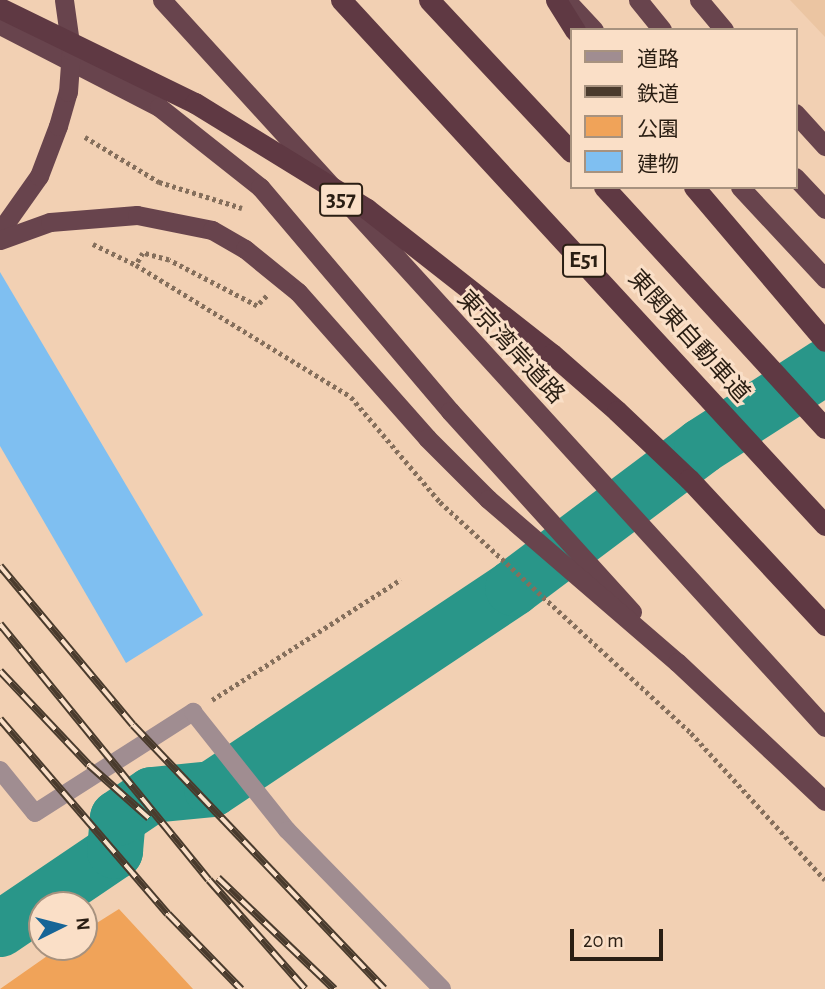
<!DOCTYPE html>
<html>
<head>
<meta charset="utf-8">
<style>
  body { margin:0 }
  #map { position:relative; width:825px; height:989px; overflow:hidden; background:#f2d0b3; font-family:"Alegreya Sans","Noto Sans JP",sans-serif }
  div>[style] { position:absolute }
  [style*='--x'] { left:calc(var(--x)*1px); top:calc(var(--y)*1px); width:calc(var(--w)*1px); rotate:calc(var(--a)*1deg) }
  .built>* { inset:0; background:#ebc5a2 }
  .green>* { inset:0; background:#f0a359 }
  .river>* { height:56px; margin:-28px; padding:0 28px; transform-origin:28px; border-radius:28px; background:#299689 }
  .building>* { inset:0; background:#7fbff1 }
  .path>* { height:4.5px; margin-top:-2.25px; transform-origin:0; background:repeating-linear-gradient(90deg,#856f5c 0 3.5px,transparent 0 7px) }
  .minor>* { height:18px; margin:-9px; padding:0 9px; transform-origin:9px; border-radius:9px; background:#a08d91 }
  .trunk>* { height:19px; margin:-9.5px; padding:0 9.5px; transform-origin:9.5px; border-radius:9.5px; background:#68444d }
  .motorway>* { height:21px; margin:-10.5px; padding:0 10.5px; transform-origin:10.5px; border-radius:10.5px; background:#5f3943 }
  .rail>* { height:8px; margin-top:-4px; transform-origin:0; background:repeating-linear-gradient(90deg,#fadfc7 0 16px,#4a3b2d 0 32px); box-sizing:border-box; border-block:2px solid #4a3b2d }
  span { translate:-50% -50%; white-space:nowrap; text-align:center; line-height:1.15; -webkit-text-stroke:6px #fadfc7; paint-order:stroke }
  .shield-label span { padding:2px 5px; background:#fadfc7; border:2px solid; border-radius:5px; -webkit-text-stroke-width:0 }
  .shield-label { font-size:23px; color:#2a1e13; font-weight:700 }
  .street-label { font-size:24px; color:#2a1e13 }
  .legend { position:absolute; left:570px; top:28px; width:228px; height:161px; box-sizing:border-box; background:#fadfc7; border:2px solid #a7927f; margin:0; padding:9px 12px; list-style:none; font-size:21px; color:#2a1e13 }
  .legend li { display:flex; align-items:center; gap:14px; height:35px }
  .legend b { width:35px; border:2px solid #a7927f }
  .north { position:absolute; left:28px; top:891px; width:70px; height:70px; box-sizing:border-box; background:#fadfc7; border:2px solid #a7927f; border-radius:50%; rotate:84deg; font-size:19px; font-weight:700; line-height:28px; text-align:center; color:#2a1e13 }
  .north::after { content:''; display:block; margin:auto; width:24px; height:32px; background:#166597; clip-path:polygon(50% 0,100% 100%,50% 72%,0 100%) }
  .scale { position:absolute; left:570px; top:929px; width:93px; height:32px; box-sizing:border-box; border:4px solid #2a1e13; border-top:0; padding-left:9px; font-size:21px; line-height:24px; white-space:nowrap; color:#2a1e13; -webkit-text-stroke:5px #fadfc7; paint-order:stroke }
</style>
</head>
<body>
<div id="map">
  <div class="built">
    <i style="clip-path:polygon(790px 0,825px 0,825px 37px)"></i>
  </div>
  <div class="green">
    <i style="clip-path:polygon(119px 909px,193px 989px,0 989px,60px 947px,84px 947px,84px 931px)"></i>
  </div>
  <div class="river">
    <i style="--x:0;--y:929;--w:139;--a:-34.1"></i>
    <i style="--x:115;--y:851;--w:33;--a:-85"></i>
    <i style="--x:118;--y:818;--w:41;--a:-34.1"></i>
    <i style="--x:152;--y:795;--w:60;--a:-5.7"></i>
    <i style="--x:212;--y:789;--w:362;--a:-33.7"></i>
    <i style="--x:513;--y:588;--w:236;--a:-36.9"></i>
    <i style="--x:702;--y:446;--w:146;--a:-32.7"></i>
  </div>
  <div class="building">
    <i style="clip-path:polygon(0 272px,203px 615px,126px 663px,0 446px)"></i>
  </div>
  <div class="path">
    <i style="--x:85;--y:137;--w:87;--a:31.3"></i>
    <i style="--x:159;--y:182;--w:87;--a:17.4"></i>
    <i style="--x:93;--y:244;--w:48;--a:26"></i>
    <i style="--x:267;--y:296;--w:14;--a:135"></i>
    <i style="--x:257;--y:306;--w:99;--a:-152.4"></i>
    <i style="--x:169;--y:260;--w:27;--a:-165"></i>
    <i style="--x:143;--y:253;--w:14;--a:120"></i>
    <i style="--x:136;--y:265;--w:252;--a:31.5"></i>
    <i style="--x:351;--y:397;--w:138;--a:49.7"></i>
    <i style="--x:440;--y:502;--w:341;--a:42.6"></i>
    <i style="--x:691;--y:733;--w:199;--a:47.6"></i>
    <i style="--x:212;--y:700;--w:224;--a:-32.6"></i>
  </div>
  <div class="minor">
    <i style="--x:0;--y:770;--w:55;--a:50.9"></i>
    <i style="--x:35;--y:813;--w:188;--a:-32.6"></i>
    <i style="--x:193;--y:712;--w:151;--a:51.5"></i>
    <i style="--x:287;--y:830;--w:222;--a:45.7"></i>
  </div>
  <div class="trunk">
    <i style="--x:162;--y:0;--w:984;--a:47.64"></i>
    <i style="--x:566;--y:0;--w:41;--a:47"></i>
    <i style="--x:638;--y:0;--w:38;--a:51"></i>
    <i style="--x:699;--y:0;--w:39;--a:50"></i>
    <i style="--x:0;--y:25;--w:179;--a:27.3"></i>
    <i style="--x:159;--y:107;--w:129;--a:38.4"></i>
    <i style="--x:260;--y:187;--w:294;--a:49.7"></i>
    <i style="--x:450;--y:411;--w:271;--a:47.8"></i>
    <i style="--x:795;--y:113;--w:45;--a:47.7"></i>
    <i style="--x:795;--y:177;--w:44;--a:46.8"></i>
    <i style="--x:740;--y:187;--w:125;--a:47"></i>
    <i style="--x:0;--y:231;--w:67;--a:-54.7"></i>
    <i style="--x:39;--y:176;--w:53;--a:-69.2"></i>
    <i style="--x:58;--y:126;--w:35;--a:-74"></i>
    <i style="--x:68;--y:92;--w:42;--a:-85.9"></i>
    <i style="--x:71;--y:50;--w:50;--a:-98"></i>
    <i style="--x:0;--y:240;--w:53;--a:-19.8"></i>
    <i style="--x:50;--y:222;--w:87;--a:-4.6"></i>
    <i style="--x:137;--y:215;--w:76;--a:11.3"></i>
    <i style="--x:212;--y:230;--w:38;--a:30"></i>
    <i style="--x:245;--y:249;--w:68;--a:39.1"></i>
    <i style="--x:298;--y:292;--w:195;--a:48.5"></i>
    <i style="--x:427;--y:438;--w:86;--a:45"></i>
    <i style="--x:488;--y:499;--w:250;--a:40.8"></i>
    <i style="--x:677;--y:662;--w:203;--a:43.2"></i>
  </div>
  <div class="motorway">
    <i style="--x:341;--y:0;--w:714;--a:47.33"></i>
    <i style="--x:429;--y:0;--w:208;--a:46.9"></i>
    <i style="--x:556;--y:0;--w:36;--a:58"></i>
    <i style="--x:0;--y:8;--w:217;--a:26"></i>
    <i style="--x:195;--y:103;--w:202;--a:31.6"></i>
    <i style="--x:367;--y:209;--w:235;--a:38.1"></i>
    <i style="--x:552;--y:354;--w:86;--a:41.2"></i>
    <i style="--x:617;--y:411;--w:99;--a:43.4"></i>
    <i style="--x:689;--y:479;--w:200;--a:47"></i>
    <i style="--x:604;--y:187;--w:327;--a:47.5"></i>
    <i style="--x:694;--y:187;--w:202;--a:49.6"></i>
  </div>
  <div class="rail">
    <i style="--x:0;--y:566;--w:207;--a:50.1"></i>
    <i style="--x:133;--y:725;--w:364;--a:46.4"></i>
    <i style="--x:0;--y:624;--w:330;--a:50.8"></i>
    <i style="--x:209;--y:880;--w:145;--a:48.6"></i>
    <i style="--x:0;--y:671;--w:129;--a:46.6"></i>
    <i style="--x:89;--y:765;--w:80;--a:41.5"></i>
    <i style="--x:0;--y:719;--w:257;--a:49.3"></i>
    <i style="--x:168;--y:914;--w:105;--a:45.8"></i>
    <i style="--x:218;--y:878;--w:161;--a:43.7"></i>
  </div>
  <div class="shield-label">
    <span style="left:341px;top:200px">357</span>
    <span style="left:584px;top:261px">E51</span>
  </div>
  <div class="street-label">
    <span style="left:688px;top:337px;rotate:48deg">東関東自動車道</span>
    <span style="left:510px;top:348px;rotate:47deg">東京湾岸道路</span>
  </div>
  <ul class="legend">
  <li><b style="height:9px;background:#a08d91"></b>道路</li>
  <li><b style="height:9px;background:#4a3b2d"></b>鉄道</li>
  <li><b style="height:19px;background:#f0a359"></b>公園</li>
  <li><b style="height:19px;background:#7fbff1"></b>建物</li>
  </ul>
  <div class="north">N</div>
  <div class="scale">20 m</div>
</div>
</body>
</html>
